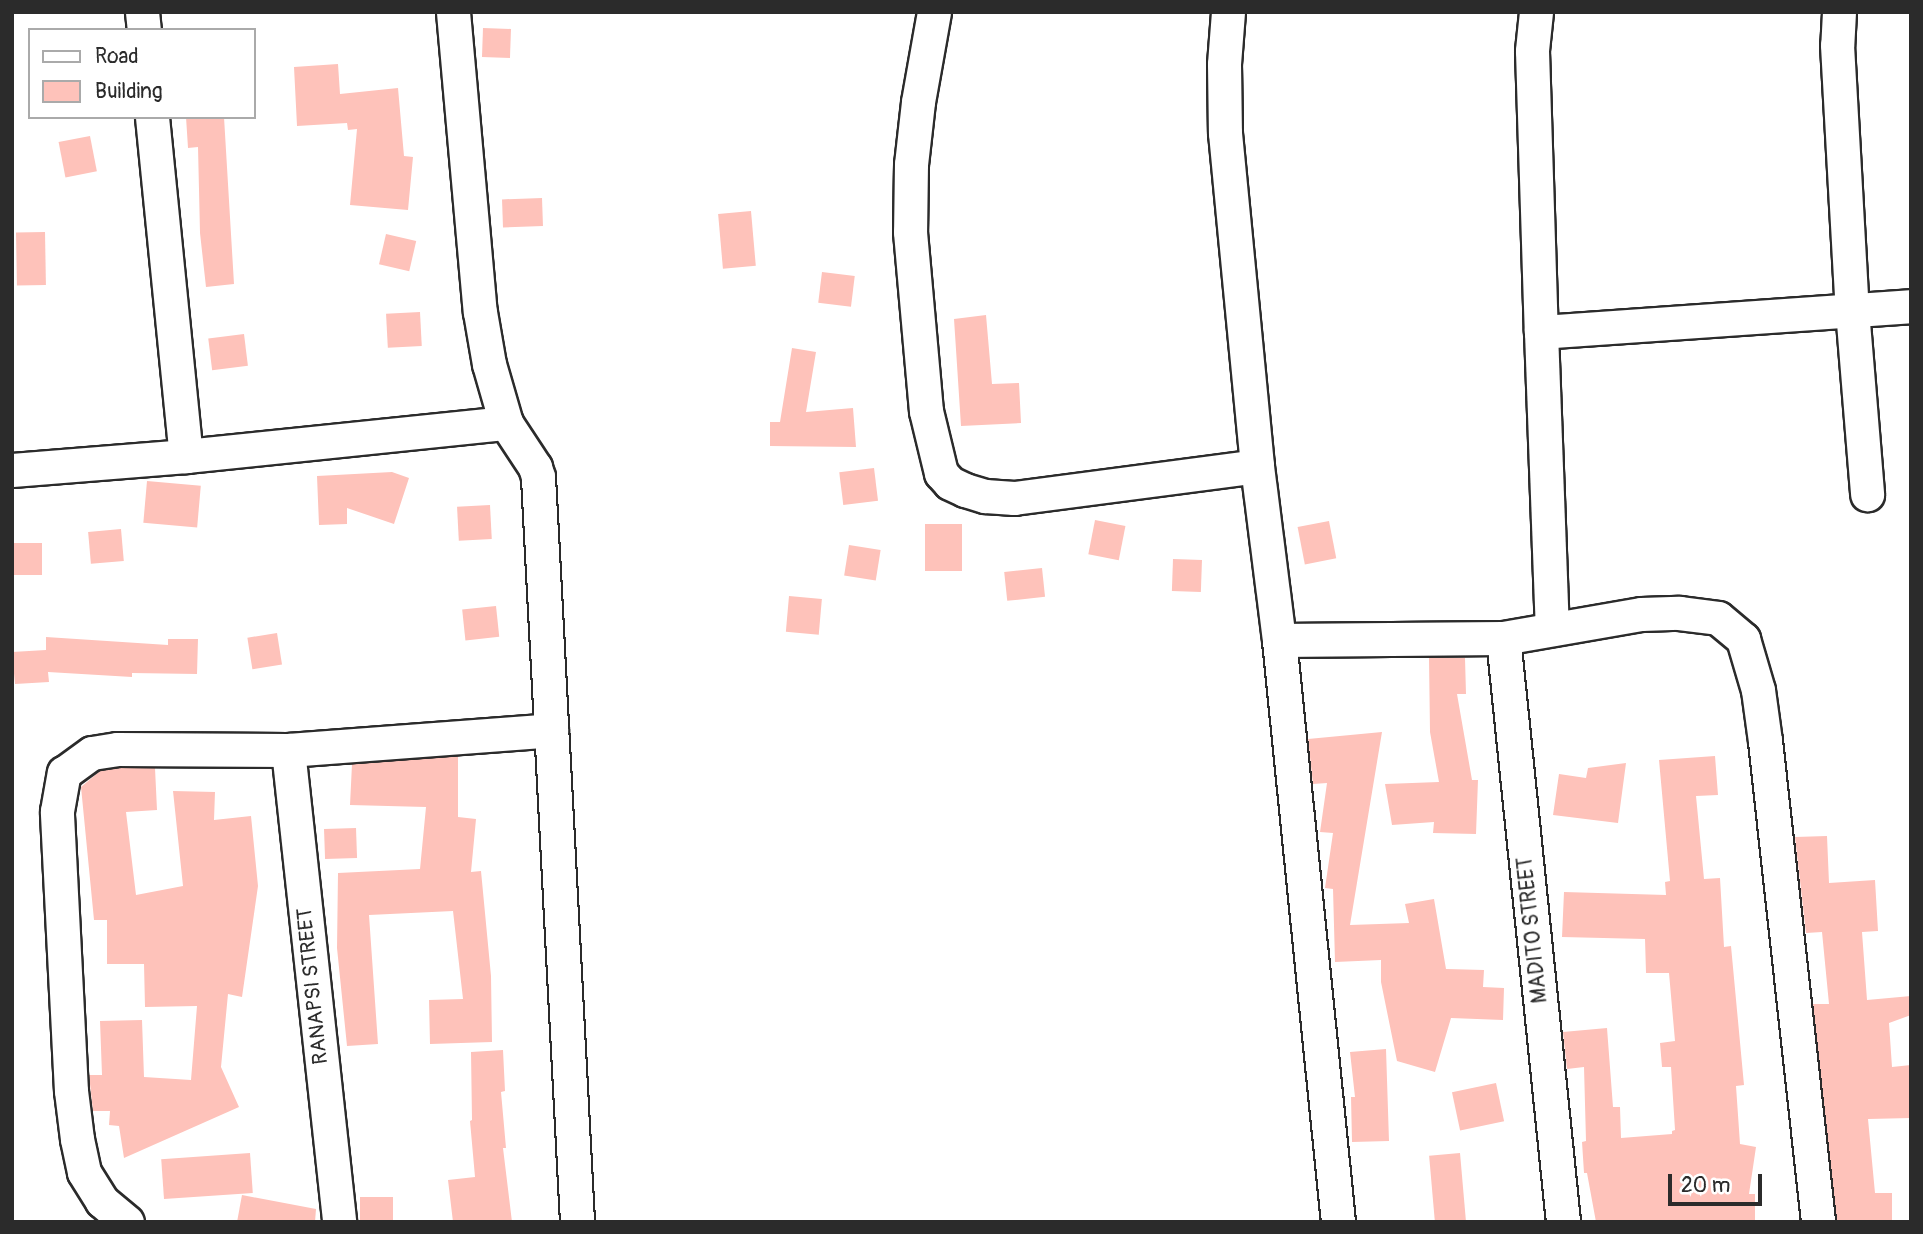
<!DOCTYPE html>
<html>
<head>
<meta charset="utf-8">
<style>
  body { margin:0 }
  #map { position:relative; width:1923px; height:1234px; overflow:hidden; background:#fff; font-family:Pangolin,sans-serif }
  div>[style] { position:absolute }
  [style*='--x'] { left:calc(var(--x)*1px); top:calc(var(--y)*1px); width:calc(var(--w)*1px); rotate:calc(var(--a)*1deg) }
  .building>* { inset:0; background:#fec2ba; transform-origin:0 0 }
  .roads { filter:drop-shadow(2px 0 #2b2b2b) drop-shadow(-2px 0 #2b2b2b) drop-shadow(0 2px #2b2b2b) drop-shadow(0 -2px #2b2b2b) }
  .minor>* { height:33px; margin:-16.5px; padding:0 16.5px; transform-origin:16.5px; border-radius:16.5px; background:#fff }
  span { translate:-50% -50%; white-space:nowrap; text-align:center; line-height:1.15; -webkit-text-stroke:5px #fff; paint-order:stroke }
  .street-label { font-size:21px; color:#2b2b2b }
  .frame { position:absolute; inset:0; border:14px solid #2b2b2b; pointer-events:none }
  .legend { position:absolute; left:28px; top:28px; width:228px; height:91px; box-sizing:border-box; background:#fff; border:2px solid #aaa; margin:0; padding:9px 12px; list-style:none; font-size:21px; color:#2b2b2b }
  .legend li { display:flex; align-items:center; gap:14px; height:35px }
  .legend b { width:35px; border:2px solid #aaa }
  .scale { position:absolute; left:1668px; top:1174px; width:94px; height:32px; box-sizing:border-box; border:4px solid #2b2b2b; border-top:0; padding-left:9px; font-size:21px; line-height:24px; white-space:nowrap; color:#2b2b2b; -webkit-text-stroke:5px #fff; paint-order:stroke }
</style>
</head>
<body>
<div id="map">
  <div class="building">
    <i style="left:483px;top:28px;width:28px;height:29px;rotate:2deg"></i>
    <i style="clip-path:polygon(338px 64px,340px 94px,398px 88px,404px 156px,413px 157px,408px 210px,350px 205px,357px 129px,348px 130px,347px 123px,297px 126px,294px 67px)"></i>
    <i style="clip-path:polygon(186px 117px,224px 117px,234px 284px,206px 287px,200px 233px,198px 147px,188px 148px)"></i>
    <i style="left:90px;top:136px;width:36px;height:32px;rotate:79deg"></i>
    <i style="left:542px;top:198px;width:28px;height:40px;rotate:88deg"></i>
    <i style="left:751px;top:211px;width:55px;height:33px;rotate:85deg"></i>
    <i style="left:45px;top:232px;width:53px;height:29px;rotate:89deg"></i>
    <i style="left:386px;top:234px;width:31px;height:31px;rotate:13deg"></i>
    <i style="left:822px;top:272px;width:33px;height:31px;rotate:7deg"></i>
    <i style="left:420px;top:312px;width:34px;height:34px;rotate:87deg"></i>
    <i style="clip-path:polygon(986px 315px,992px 384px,1019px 383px,1021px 423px,961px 426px,954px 319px)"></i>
    <i style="left:244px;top:334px;width:32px;height:36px;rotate:83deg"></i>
    <i style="clip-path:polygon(792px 348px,816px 352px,806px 412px,853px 408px,856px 447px,770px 446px,770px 422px,780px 422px)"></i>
    <i style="left:874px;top:468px;width:33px;height:35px;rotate:83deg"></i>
    <i style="clip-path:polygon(392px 472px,409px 478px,394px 524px,347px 508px,347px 524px,319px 525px,317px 476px)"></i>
    <i style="left:147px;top:481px;width:54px;height:42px;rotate:5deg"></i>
    <i style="left:490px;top:505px;width:34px;height:33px;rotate:87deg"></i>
    <i style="left:1095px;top:520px;width:31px;height:35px;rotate:11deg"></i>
    <i style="left:1329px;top:521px;width:38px;height:32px;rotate:79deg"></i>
    <i style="left:925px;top:524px;width:37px;height:47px"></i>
    <i style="left:121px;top:529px;width:32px;height:33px;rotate:85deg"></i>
    <i style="left:12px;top:543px;width:30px;height:32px"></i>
    <i style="left:849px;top:545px;width:32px;height:31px;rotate:9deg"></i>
    <i style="left:1173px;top:559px;width:29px;height:32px;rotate:2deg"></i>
    <i style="left:1042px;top:568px;width:29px;height:38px;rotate:84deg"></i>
    <i style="left:789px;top:596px;width:33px;height:36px;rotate:5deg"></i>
    <i style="left:496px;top:606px;width:31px;height:34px;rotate:84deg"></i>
    <i style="left:277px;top:633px;width:32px;height:30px;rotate:81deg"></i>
    <i style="clip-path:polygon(46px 637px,168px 645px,168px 639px,198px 639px,197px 674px,132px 673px,132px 677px,48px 672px,49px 682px,15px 684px,12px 652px,46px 650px)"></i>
    <i style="clip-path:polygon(1429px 658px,1465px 658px,1466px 694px,1457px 694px,1472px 780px,1478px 780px,1476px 834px,1433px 833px,1434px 822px,1392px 825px,1385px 784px,1439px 782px,1430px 732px)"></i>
    <i style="clip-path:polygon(1382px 732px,1350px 925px,1409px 923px,1405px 904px,1434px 899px,1446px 969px,1484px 970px,1483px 987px,1504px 988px,1503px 1020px,1451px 1018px,1435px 1072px,1397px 1061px,1381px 982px,1381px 960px,1335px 962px,1333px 889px,1325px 888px,1333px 833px,1320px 832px,1327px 783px,1313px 784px,1308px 739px)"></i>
    <i style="clip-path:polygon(458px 756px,458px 817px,476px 819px,471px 872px,481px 871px,491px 976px,492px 1042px,430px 1044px,429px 1000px,463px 999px,453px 911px,369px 915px,378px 1044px,347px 1046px,337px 948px,338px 873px,420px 869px,426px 807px,350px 805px,352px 764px)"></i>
    <i style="clip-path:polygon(1715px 756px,1718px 795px,1696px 796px,1704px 879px,1720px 878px,1724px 947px,1731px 946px,1744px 1085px,1736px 1086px,1740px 1144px,1756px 1147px,1749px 1194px,1755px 1194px,1755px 1222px,1596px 1222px,1587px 1173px,1584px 1173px,1582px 1142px,1586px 1141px,1584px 1067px,1567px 1069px,1563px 1032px,1607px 1028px,1613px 1107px,1620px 1107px,1621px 1138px,1672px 1134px,1672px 1131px,1675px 1130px,1671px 1067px,1662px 1067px,1660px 1043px,1675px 1041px,1669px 973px,1646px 973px,1645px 939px,1562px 937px,1564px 892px,1666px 895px,1665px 882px,1670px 881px,1659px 760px)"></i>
    <i style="clip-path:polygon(1626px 763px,1618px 823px,1553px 815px,1559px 774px,1586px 778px,1588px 768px)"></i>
    <i style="clip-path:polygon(118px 768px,155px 768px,157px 810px,126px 812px,136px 895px,183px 886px,173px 791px,215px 792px,214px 820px,251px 816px,258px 886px,242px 997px,228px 994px,221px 1067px,239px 1107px,124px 1158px,119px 1126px,109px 1125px,110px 1111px,93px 1111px,89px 1075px,102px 1075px,100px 1021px,142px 1020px,144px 1077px,191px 1080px,197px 1006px,145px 1007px,144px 964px,107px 964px,107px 920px,94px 920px,81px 787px,100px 771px)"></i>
    <i style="left:356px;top:828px;width:30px;height:32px;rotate:88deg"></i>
    <i style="clip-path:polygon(1827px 836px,1829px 883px,1875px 880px,1878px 931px,1862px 932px,1867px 1000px,1911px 996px,1911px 1015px,1889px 1023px,1892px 1067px,1911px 1065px,1911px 1118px,1868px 1119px,1875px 1193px,1892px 1193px,1892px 1222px,1837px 1222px,1813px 1004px,1829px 1004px,1822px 932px,1806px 933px,1795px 837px)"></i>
    <i style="clip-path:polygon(1386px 1049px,1389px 1141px,1352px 1142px,1351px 1097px,1355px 1097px,1350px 1052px)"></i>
    <i style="clip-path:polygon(503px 1050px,505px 1091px,501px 1092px,506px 1148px,503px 1148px,512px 1222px,453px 1222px,448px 1180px,475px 1177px,470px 1121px,472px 1120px,471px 1052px)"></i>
    <i style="left:1496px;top:1083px;width:39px;height:45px;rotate:78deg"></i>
    <i style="left:250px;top:1153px;width:40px;height:89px;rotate:86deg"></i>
    <i style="left:1460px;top:1153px;width:69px;height:31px;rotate:85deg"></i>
    <i style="clip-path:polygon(242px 1195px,316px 1209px,315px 1222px,237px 1222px)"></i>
    <i style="left:393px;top:1197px;width:25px;height:33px;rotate:90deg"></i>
  </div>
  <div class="roads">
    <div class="minor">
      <i style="--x:142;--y:12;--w:18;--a:84"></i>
      <i style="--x:453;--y:12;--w:301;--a:84.9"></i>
      <i style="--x:480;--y:312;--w:53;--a:80.2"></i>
      <i style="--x:489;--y:364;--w:61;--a:73.9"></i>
      <i style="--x:506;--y:423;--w:53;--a:56.6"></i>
      <i style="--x:535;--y:467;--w:10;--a:73"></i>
      <i style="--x:538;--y:477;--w:746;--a:87"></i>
      <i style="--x:934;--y:12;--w:91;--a:100.1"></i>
      <i style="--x:918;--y:102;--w:62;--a:96.4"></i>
      <i style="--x:911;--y:164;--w:68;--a:90.8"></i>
      <i style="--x:910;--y:232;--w:180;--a:84.9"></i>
      <i style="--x:926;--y:411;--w:64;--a:76.4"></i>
      <i style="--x:941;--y:473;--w:13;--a:48"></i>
      <i style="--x:950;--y:483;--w:17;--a:25"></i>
      <i style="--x:965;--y:490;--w:21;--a:17"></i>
      <i style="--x:985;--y:496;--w:29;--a:4"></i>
      <i style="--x:1014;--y:498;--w:245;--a:-7.5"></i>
      <i style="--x:1228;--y:12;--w:52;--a:94.4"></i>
      <i style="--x:1224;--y:64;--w:69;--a:89.2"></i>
      <i style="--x:1225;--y:133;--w:335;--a:84.5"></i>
      <i style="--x:1257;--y:466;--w:175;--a:82.8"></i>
      <i style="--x:1279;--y:640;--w:585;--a:84.21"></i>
      <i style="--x:1536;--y:12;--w:39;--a:96"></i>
      <i style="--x:1532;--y:51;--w:281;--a:88.2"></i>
      <i style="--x:1541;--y:332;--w:371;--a:-4"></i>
      <i style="--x:1839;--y:12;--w:33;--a:93"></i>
      <i style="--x:1837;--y:45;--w:265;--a:86.8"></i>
      <i style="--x:1852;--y:310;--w:185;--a:85.3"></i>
      <i style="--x:152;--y:117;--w:341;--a:84.3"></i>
      <i style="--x:1541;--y:332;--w:297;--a:87.9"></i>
      <i style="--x:12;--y:470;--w:175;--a:-4.6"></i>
      <i style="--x:186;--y:456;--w:322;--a:-5.9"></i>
      <i style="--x:1503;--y:638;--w:587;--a:84.13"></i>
      <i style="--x:1279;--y:640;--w:224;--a:-0.5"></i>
      <i style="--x:1503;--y:638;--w:140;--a:-9.9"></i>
      <i style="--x:1641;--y:614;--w:38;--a:-2"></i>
      <i style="--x:1679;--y:613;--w:39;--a:7"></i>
      <i style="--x:1718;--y:618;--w:33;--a:40"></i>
      <i style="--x:1743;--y:639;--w:53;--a:73.6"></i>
      <i style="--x:1758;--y:690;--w:51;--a:82.2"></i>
      <i style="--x:1765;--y:741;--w:484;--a:83.7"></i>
      <i style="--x:288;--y:750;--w:475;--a:83.8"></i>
      <i style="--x:127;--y:1222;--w:33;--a:-140"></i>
      <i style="--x:102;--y:1201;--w:34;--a:-122"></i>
      <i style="--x:84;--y:1172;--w:34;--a:-102"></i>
      <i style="--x:77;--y:1139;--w:48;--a:-97.1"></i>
      <i style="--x:71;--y:1091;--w:280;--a:-92.9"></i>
      <i style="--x:57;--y:811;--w:39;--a:-80"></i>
      <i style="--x:64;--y:773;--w:34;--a:-36"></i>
      <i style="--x:92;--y:753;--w:25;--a:-9"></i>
      <i style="--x:117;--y:749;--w:171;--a:0.3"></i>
      <i style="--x:288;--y:750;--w:264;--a:-4.3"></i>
    </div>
  </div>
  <div class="street-label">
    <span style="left:1533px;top:930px;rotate:-96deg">MADITO STREET</span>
    <span style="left:313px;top:986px;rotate:-96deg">RANAPSI STREET</span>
  </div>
  <div class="frame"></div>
  <ul class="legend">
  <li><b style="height:9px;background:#fff"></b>Road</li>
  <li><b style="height:19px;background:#fec2ba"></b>Building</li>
  </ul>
  <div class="scale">20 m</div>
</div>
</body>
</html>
